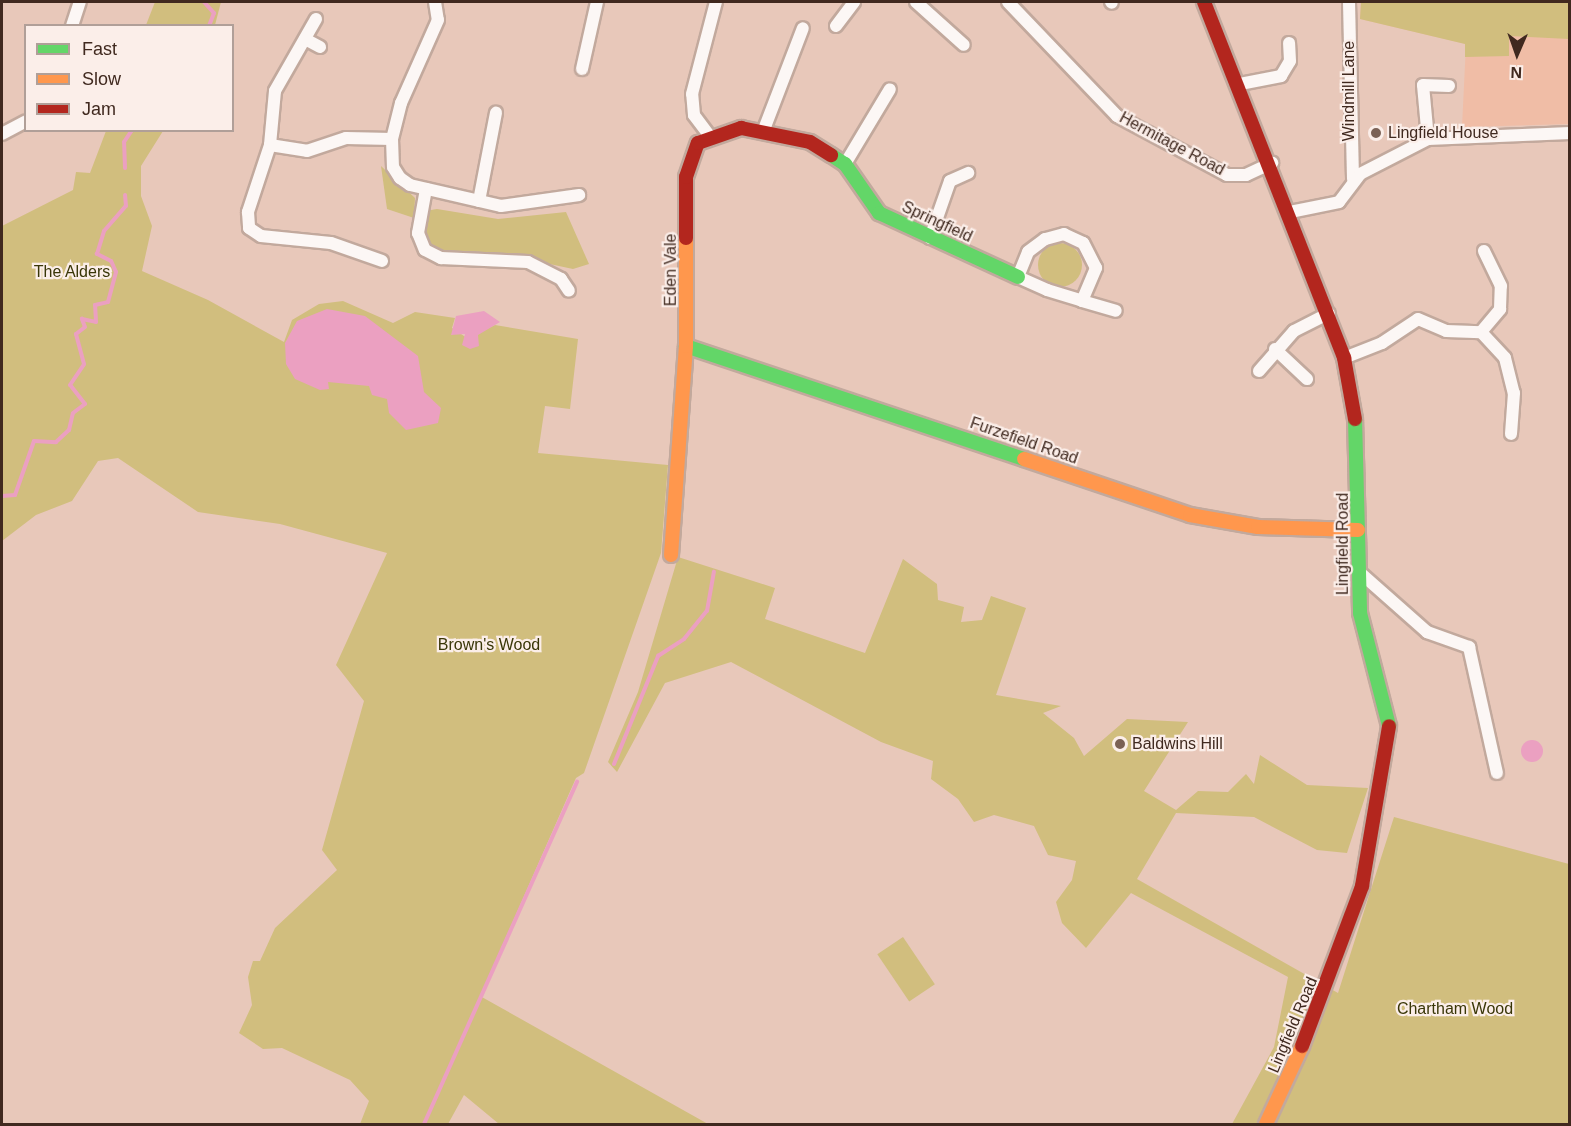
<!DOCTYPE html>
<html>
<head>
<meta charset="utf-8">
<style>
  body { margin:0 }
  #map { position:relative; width:1571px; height:1126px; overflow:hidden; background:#e8c8ba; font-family:Arial,sans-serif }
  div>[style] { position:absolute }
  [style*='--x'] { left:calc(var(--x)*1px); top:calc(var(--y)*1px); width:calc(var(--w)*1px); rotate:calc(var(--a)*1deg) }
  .built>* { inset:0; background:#f0bda6 }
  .green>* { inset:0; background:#d1be7e; transform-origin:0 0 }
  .round { border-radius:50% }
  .water>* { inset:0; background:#eba0c1 }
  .stream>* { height:4px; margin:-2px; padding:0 2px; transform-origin:2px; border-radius:2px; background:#eba0c1 }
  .roads { filter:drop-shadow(2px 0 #c2a99d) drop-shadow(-2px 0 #c2a99d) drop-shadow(0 2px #c2a99d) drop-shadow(0 -2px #c2a99d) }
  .street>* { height:12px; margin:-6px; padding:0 6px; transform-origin:6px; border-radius:6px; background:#fcf7f5 }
  .fast>* { height:14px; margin:-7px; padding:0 7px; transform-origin:7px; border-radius:7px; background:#63d668 }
  .slow>* { height:14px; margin:-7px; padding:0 7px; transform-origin:7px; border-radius:7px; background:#ff974d }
  .jam>* { height:14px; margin:-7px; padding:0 7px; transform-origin:7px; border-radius:7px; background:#b3261e }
  .dots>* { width:16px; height:16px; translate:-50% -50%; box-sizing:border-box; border:3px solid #fbeee9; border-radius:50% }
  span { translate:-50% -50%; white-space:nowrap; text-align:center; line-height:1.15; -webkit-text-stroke:4.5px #fbeee9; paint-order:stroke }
  .street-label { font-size:16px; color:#40291f }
  .poi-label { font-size:16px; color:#40291f }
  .left { translate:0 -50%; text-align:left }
  .park-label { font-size:16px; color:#393607 }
  .frame { position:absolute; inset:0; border:3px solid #40291f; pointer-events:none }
  .legend { position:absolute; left:24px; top:24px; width:210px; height:108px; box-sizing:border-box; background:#fbeee9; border:2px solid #b09f98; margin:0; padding:8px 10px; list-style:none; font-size:18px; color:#40291f }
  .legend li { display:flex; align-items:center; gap:12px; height:30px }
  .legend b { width:30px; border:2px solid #b09f98 }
  .north { position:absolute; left:1487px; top:24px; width:60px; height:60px; -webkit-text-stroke:4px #fbeee9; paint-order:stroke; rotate:182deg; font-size:16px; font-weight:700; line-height:24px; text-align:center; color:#40291f }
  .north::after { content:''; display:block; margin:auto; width:21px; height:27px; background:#40291f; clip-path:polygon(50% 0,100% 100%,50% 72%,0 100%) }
</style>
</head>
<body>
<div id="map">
  <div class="built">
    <i style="clip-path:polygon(1361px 2px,1569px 2px,1569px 124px,1462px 127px,1466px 44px,1360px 19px)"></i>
  </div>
  <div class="green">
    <i style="clip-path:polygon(155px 2px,221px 2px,215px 25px,146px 25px)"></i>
    <i style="clip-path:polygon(1361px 2px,1569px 2px,1569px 39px,1509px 36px,1509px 56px,1465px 57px,1465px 44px,1360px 19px)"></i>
    <i style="clip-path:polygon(106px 131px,163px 131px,141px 166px,141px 196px,152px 226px,142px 271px,208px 300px,284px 342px,292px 320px,319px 304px,343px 301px,393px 323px,415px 312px,455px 318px,452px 328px,467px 338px,495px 325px,578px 339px,570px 409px,545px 406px,538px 453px,668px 465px,661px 553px,584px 773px,576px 778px,480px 996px,708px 1124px,499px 1124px,464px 1095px,448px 1124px,360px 1124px,369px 1101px,350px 1080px,282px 1048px,263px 1049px,239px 1033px,252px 1005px,248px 977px,253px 961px,260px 961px,275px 928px,337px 870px,322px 850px,364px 701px,336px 665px,387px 553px,280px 524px,198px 512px,118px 458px,98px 461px,72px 501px,36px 515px,2px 541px,2px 226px,73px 190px,76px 172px,90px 173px)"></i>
    <i style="clip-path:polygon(381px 166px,415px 198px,414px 218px,387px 209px)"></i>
    <i style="clip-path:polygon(437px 209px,498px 219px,566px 212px,589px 264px,573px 269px,512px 256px,436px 253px,423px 241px,425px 211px)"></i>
    <i class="round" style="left:1038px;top:243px;width:44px;height:44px"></i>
    <i style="clip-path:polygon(678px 557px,775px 588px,765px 619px,865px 653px,903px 559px,937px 584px,938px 600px,964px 607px,961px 622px,982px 620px,991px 596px,1026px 608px,996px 695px,1061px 706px,1043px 713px,1074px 738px,1084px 756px,1127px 719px,1188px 722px,1144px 791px,1176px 810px,1198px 791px,1228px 792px,1246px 774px,1254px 784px,1260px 755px,1307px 785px,1368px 788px,1347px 853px,1317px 850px,1254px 817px,1176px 813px,1137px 879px,1338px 993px,1394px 817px,1569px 864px,1569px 1124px,1232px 1124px,1274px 1047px,1288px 977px,1131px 893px,1086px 948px,1062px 923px,1056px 902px,1072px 880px,1076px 861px,1048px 855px,1034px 826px,994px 815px,974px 822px,958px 799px,931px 779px,933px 761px,881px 742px,731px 662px,665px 683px,617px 772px,608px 762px,638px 692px)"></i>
    <i style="left:903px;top:937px;width:57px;height:31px;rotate:56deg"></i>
  </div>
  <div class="water">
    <i style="clip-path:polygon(327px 309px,365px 316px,418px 356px,424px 392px,441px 408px,438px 423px,406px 430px,389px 413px,387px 399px,372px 395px,369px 386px,328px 382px,329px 389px,320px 390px,295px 379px,286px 364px,285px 343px,297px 321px)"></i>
    <i style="clip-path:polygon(484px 311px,500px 322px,478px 335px,479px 346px,470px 349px,462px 345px,465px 334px,451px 335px,456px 316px)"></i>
    <i class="round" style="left:1521px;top:740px;width:22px;height:22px"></i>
  </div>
  <div class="stream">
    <i style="--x:204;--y:2;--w:15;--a:48"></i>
    <i style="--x:214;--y:13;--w:14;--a:111"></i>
    <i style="--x:125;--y:168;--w:26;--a:-92"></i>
    <i style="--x:124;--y:142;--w:14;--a:-56"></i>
    <i style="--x:2;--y:496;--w:13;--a:-4"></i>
    <i style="--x:15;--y:495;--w:57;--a:-70.6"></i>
    <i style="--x:34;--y:441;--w:22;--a:3"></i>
    <i style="--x:56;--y:442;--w:18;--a:-43"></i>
    <i style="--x:69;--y:430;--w:17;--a:-77"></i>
    <i style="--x:73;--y:413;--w:15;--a:-37"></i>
    <i style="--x:85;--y:404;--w:24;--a:-128"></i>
    <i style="--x:70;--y:385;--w:25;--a:-56"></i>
    <i style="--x:84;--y:364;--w:31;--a:-105"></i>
    <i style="--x:76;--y:334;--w:11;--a:-38"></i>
    <i style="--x:85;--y:327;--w:9;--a:-111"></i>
    <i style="--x:82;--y:319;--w:14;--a:12"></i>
    <i style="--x:96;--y:322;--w:17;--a:-93"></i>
    <i style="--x:95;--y:305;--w:13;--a:-13"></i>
    <i style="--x:108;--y:302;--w:31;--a:-75"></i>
    <i style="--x:116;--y:272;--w:12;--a:-114"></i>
    <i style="--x:111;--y:261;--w:16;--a:-153"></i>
    <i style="--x:97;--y:254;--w:24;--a:-73"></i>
    <i style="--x:104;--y:231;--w:33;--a:-49"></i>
    <i style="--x:126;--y:206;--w:11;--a:-95"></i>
    <i style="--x:614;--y:764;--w:117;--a:-67.8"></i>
    <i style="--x:658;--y:656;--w:31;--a:-33"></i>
    <i style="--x:684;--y:639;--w:36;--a:-51"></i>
    <i style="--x:707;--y:611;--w:40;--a:-80"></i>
    <i style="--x:424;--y:1124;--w:375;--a:-65.9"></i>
  </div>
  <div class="roads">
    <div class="street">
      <i style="--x:435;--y:2;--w:18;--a:81"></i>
      <i style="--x:438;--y:20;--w:91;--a:114"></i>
      <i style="--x:401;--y:103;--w:37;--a:104"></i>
      <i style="--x:392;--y:139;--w:28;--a:88"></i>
      <i style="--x:393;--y:167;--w:13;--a:58"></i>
      <i style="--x:400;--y:178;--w:12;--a:35"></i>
      <i style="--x:410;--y:185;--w:93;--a:13"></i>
      <i style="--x:501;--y:206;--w:79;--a:-8"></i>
      <i style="--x:916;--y:2;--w:64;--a:41.9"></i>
      <i style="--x:1008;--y:2;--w:158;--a:46.3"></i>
      <i style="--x:1117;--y:116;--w:125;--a:28.2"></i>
      <i style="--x:1227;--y:175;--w:19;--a:0"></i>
      <i style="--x:1246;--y:175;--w:29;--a:-25"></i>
      <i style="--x:1111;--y:2;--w:1;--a:45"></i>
      <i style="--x:1349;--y:2;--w:177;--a:88.7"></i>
      <i style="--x:316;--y:19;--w:83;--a:119.7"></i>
      <i style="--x:275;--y:91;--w:54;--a:95.3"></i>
      <i style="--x:270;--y:145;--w:71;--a:108.2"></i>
      <i style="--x:248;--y:212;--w:16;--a:86"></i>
      <i style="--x:249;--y:228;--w:14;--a:34"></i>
      <i style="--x:261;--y:236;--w:70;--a:5.7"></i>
      <i style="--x:331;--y:243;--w:54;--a:19.4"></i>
      <i style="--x:72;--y:26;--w:25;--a:-72"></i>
      <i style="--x:836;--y:26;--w:30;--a:-53"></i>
      <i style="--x:305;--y:39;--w:17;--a:28"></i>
      <i style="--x:582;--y:69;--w:69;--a:-77.4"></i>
      <i style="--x:1240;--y:84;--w:42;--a:-11"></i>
      <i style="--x:1281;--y:76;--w:17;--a:-59"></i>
      <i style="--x:1290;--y:61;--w:18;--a:-93"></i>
      <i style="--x:763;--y:132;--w:111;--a:-69"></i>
      <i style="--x:2;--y:134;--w:27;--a:-28"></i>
      <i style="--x:709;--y:135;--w:25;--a:-127"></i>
      <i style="--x:694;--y:115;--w:21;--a:-95"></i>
      <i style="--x:692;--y:94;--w:95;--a:-75.4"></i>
      <i style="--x:1428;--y:139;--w:54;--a:-95.3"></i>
      <i style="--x:1423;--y:85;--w:26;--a:2"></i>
      <i style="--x:270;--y:145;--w:37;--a:9"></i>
      <i style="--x:307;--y:151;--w:41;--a:-18.4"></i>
      <i style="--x:346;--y:138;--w:46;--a:1.2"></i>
      <i style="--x:845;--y:164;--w:87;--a:-59"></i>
      <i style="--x:426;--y:189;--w:45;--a:100.3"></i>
      <i style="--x:418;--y:233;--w:18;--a:68"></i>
      <i style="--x:425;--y:250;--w:18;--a:27"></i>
      <i style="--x:441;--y:258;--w:87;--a:2.6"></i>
      <i style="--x:528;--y:262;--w:37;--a:27"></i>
      <i style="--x:561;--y:279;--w:14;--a:56"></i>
      <i style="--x:479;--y:201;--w:90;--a:-79.1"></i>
      <i style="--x:1290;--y:212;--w:50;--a:-11.5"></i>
      <i style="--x:1339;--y:202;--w:35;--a:-53"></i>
      <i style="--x:1360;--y:174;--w:76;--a:-27.2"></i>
      <i style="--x:1428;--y:139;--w:142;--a:-2.4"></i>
      <i style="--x:930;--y:238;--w:60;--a:-70.7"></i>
      <i style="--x:950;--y:181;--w:20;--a:-24"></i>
      <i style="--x:1082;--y:301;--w:36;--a:-67"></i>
      <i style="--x:1096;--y:268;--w:28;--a:-117"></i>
      <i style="--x:1083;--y:243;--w:21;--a:-155"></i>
      <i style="--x:1064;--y:234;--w:20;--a:165"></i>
      <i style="--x:1045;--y:239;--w:21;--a:143"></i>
      <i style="--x:1028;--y:252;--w:27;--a:112"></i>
      <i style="--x:1018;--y:277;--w:32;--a:24"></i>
      <i style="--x:1047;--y:290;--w:37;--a:17"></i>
      <i style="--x:1082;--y:301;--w:35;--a:16"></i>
      <i style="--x:1481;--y:332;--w:30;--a:-50"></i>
      <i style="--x:1500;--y:309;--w:23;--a:-88"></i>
      <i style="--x:1501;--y:286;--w:39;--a:-116"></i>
      <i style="--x:1275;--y:349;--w:44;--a:43.2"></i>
      <i style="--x:1344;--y:358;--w:41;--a:-21.5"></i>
      <i style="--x:1382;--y:343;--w:43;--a:-33.7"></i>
      <i style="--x:1418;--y:319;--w:30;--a:23"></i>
      <i style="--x:1446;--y:331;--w:35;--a:2"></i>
      <i style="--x:1481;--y:332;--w:35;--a:47"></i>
      <i style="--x:1505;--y:358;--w:36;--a:76"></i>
      <i style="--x:1514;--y:393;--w:41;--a:94.2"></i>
      <i style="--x:1259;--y:371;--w:53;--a:-48.8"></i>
      <i style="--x:1294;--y:331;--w:39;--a:-27"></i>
      <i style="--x:1357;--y:570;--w:94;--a:41.5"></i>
      <i style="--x:1427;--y:632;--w:45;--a:19.7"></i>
      <i style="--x:1469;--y:647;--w:129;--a:77.5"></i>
    </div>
    <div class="fast">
      <i style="--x:831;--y:155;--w:17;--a:33"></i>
      <i style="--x:845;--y:164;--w:60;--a:55.2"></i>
      <i style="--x:879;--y:213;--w:153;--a:24.7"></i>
      <i style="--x:686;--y:346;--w:356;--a:18.5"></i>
      <i style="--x:1355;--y:419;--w:194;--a:88.5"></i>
      <i style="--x:1360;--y:613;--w:117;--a:75.6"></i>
    </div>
    <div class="slow">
      <i style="--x:1024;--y:459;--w:175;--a:18.6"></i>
      <i style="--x:1190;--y:515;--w:69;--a:10"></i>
      <i style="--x:1258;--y:527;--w:100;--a:1.7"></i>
      <i style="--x:671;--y:555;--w:210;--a:-85.9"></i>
      <i style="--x:686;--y:346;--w:108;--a:-90"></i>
      <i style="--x:1266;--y:1124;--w:86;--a:-65.2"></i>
    </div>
    <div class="jam">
      <i style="--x:1204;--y:2;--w:383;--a:68.5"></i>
      <i style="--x:1344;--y:358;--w:62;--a:79.8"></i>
      <i style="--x:686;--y:238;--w:61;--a:-90"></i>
      <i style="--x:686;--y:177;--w:36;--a:-71"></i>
      <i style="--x:698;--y:143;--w:46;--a:-19.2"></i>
      <i style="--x:741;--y:128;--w:70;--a:11.5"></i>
      <i style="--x:810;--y:142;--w:25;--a:32"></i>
      <i style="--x:1302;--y:1046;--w:171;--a:-69.4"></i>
      <i style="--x:1362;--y:886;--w:162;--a:-80.4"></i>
    </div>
  </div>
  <div class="dots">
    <i style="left:1376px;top:133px;background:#7b6155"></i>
    <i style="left:1120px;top:744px;background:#7b6155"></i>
  </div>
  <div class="street-label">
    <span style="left:1349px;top:91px;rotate:-90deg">Windmill Lane</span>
    <span style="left:1172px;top:144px;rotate:28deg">Hermitage Road</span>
    <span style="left:937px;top:222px;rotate:25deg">Springfield</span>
    <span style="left:671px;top:270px;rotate:-90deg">Eden Vale</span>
    <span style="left:1024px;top:441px;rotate:19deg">Furzefield Road</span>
    <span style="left:1343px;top:544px;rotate:-90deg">Lingfield Road</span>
    <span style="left:1293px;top:1025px;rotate:-67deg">Lingfield Road</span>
  </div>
  <div class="poi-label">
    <span class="left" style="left:1388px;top:133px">Lingfield House</span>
    <span class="left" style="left:1132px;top:744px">Baldwins Hill</span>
  </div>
  <div class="park-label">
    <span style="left:72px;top:272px">The Alders</span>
    <span style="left:489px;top:645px">Brown's Wood</span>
    <span style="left:1455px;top:1009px">Chartham Wood</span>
  </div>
  <div class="frame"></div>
  <ul class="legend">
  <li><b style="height:8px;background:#63d668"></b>Fast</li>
  <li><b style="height:8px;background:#ff974d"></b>Slow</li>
  <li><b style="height:8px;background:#b3261e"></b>Jam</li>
  </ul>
  <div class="north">N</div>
</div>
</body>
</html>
